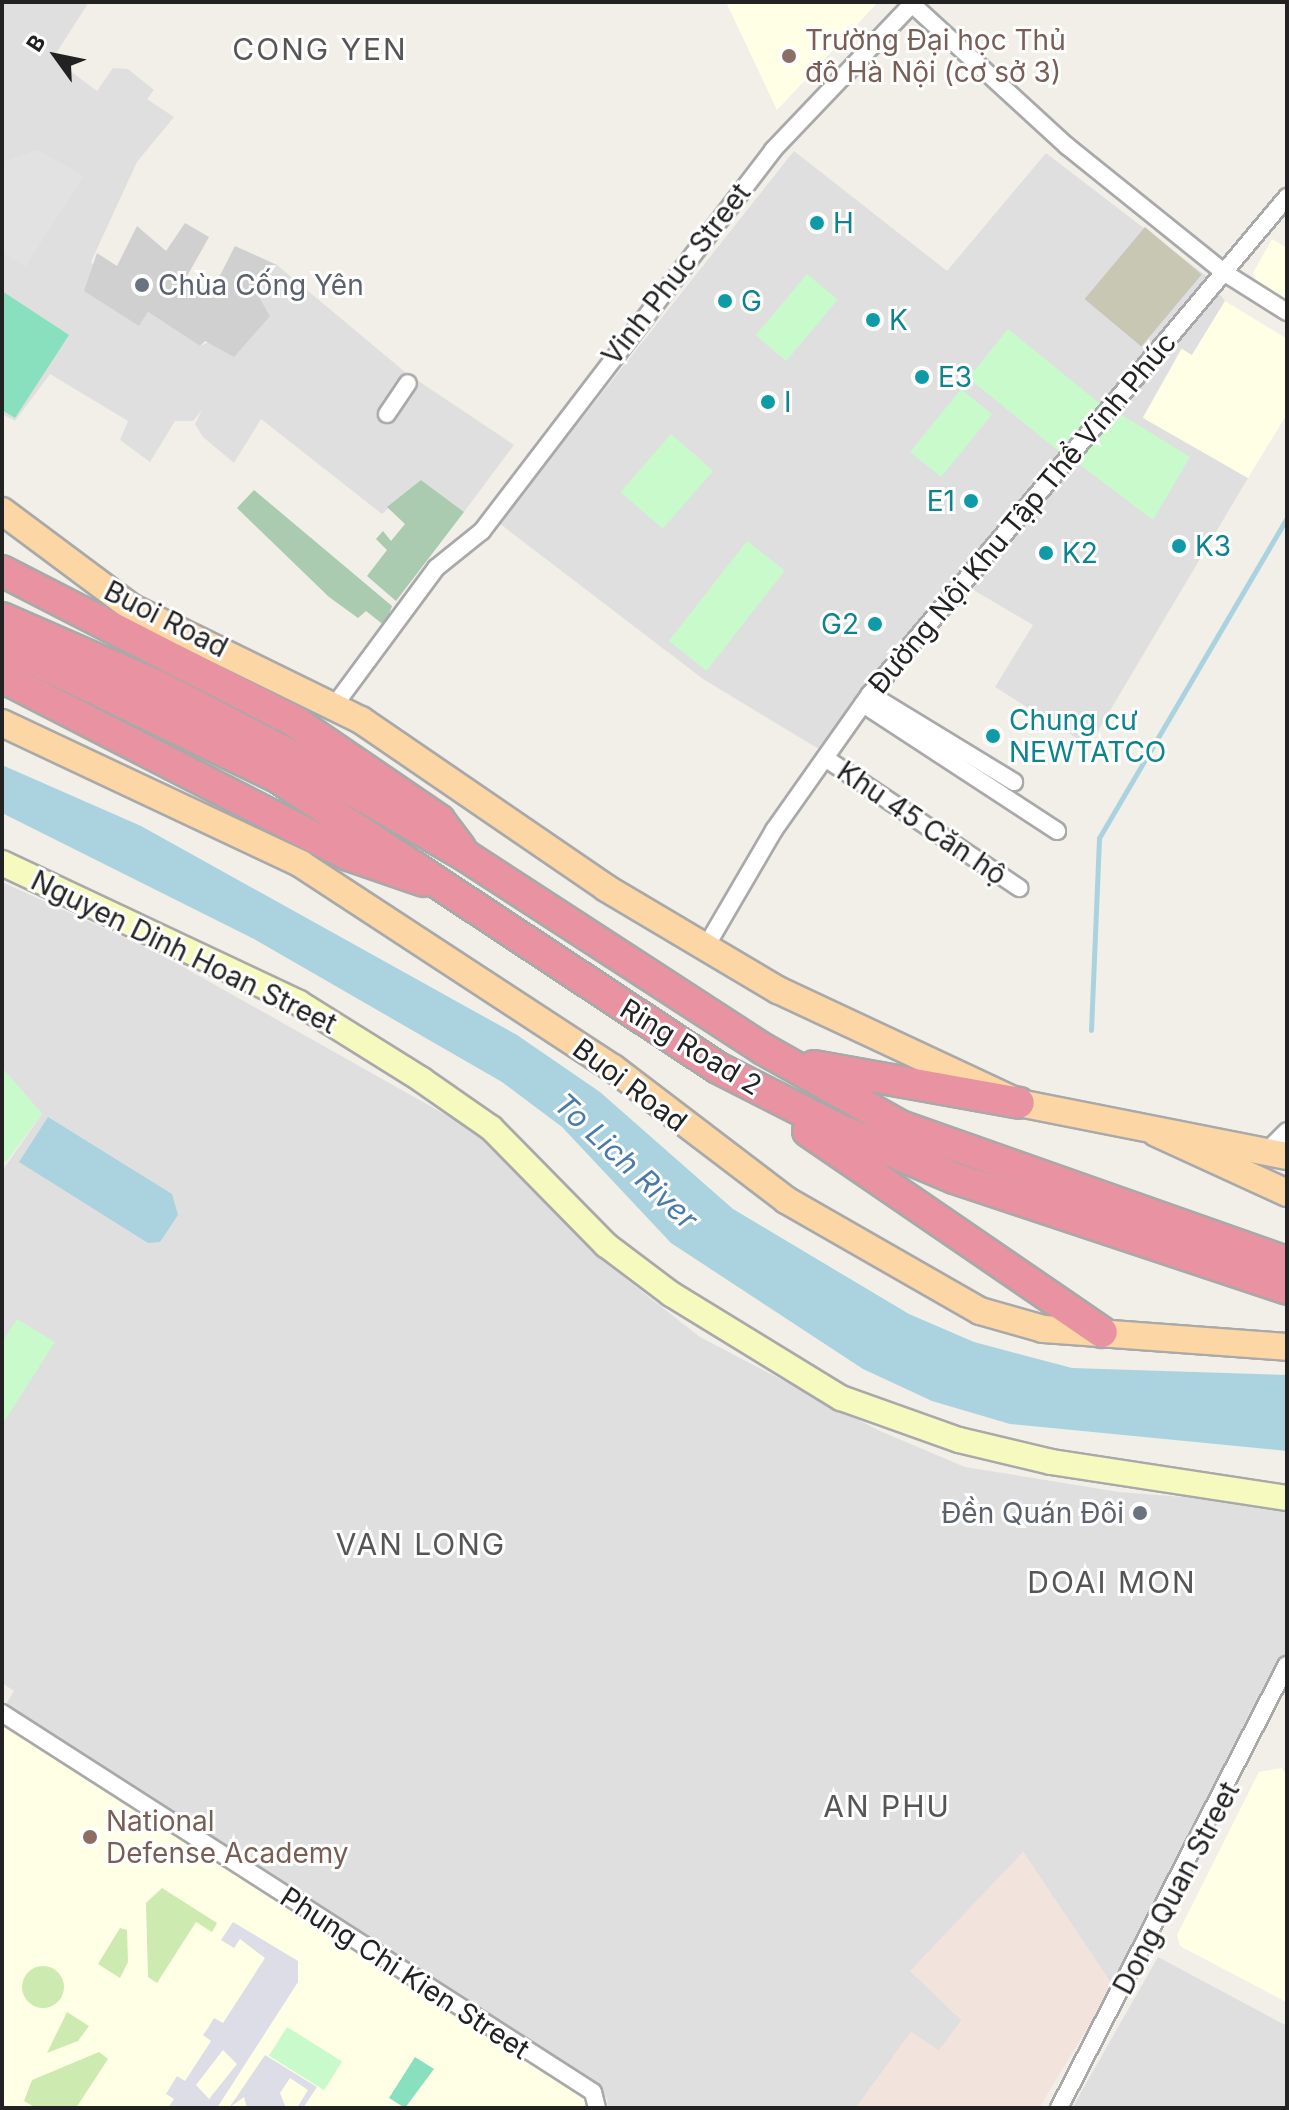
<!DOCTYPE html>
<html>
<head>
<meta charset="utf-8">
<style>
  body { margin:0 }
  #map { position:relative; width:1289px; height:2110px; overflow:hidden; background:#f2efe9; font-family:Inter,sans-serif }
  div>[style] { position:absolute }
  [style*='--x'] { left:calc(var(--x)*1px); top:calc(var(--y)*1px); width:calc(var(--w)*1px); rotate:calc(var(--a)*1deg) }
  .residential>* { inset:0; background:#e0dfdf }
  .education>* { inset:0; background:#ffffe5 }
  .religious>* { inset:0; background:#d0d0d0 }
  .military>* { inset:0; background:#f3e3dd }
  .construction>* { inset:0; background:#c7c7b4; transform-origin:0 0 }
  .grass>* { inset:0; background:#cdebb0 }
  .round { border-radius:50% }
  .cemetery>* { inset:0; background:#aacbaf }
  .park>* { inset:0; background:#c8facc; transform-origin:0 0 }
  .pitch>* { inset:0; background:#88e0be }
  .parking>* { inset:0; background:#e2e2e2 }
  .plaza>* { inset:0; background:#dddde8 }
  .water>* { inset:0; background:#aad3df }
  .stream>* { height:5px; margin:-2.5px; padding:0 2.5px; transform-origin:2.5px; border-radius:2.5px; background:#aad3df }
  .roads { filter:drop-shadow(2px 0 #a9a9a9) drop-shadow(-2px 0 #a9a9a9) drop-shadow(0 2px #a9a9a9) drop-shadow(0 -2px #a9a9a9) }
  .street>* { height:16px; margin:-8px; padding:0 8px; transform-origin:8px; border-radius:8px; background:#fff }
  .secondary>* { height:24px; margin:-12px; padding:0 12px; transform-origin:12px; border-radius:12px; background:#f7fabf }
  .primary>* { height:26px; margin:-13px; padding:0 13px; transform-origin:13px; border-radius:13px; background:#fcd6a4 }
  .highway>* { height:30px; margin:-15px; padding:0 15px; transform-origin:15px; border-radius:15px; background:#e892a2 }
  .dots>* { width:22px; height:22px; translate:-50% -50%; box-sizing:border-box; border:4px solid #fff; border-radius:50% }
  span { translate:-50% -50%; white-space:nowrap; text-align:center; line-height:1.15; -webkit-text-stroke:6px #fff; paint-order:stroke }
  .education-label { font-size:28px; color:#785e54 }
  .left { translate:0 -50%; text-align:left }
  .culture-label { font-size:28px; color:#0d838f }
  .right { translate:-100% -50%; text-align:right }
  .street-label { font-size:28px; color:#222 }
  .worship-label { font-size:28px; color:#5b616d }
  .neighbourhood-label { font-size:30px; color:#555; letter-spacing:2px }
  .water-label { font-size:30px; color:#4a7aab; font-style:italic }
  .frame { position:absolute; inset:0; border:4px solid #222; pointer-events:none }
  .north { position:absolute; left:16px; top:16px; width:80px; height:80px; -webkit-text-stroke:6px #fff; paint-order:stroke; rotate:303deg; font-size:22px; font-weight:700; line-height:32px; text-align:center; color:#222 }
  .north::after { content:''; display:block; margin:auto; width:28px; height:36px; background:#222; clip-path:polygon(50% 0,100% 100%,50% 72%,0 100%) }
</style>
</head>
<body>
<div id="map">
  <div class="residential">
    <i style="clip-path:polygon(2px 2px,89px 2px,53px 58px,97px 91px,113px 68px,128px 69px,154px 90px,147px 99px,174px 117px,137px 162px,91px 262px,139px 326px,148px 312px,200px 346px,270px 316px,256px 293px,277px 265px,405px 372px,514px 445px,464px 512px,421px 480px,382px 514px,261px 419px,234px 463px,203px 437px,195px 424px,202px 410px,193px 421px,175px 421px,150px 462px,120px 440px,128px 421px,50px 374px,15px 421px,2px 414px)"></i>
    <i style="clip-path:polygon(794px 151px,947px 271px,1046px 153px,1205px 275px,1225px 301px,1192px 355px,1181px 349px,1143px 417px,1248px 478px,1089px 746px,995px 687px,1033px 625px,965px 585px,832px 757px,703px 679px,499px 523px)"></i>
    <i style="clip-path:polygon(2px 882px,162px 955px,471px 1129px,603px 1261px,700px 1337px,880px 1431px,965px 1467px,1119px 1492px,1287px 1505px,1287px 1661px,1259px 1727px,1113px 1986px,1023px 1852px,962px 2020px,939px 2051px,911px 2032px,856px 2108px,608px 2108px,607px 2098px,3px 1709px,14px 1691px,2px 1683px,2px 1171px,42px 1114px,2px 1068px)"></i>
    <i style="clip-path:polygon(1158px 1957px,1287px 2026px,1287px 2108px,1072px 2108px)"></i>
  </div>
  <div class="education">
    <i style="clip-path:polygon(726px 2px,878px 2px,777px 110px)"></i>
    <i style="clip-path:polygon(1272px 239px,1287px 248px,1287px 303px,1256px 283px,1253px 273px)"></i>
    <i style="clip-path:polygon(1225px 301px,1287px 339px,1287px 414px,1248px 478px,1143px 418px,1182px 349px,1192px 355px)"></i>
    <i style="clip-path:polygon(2px 1722px,582px 2091px,592px 2108px,2px 2108px)"></i>
    <i style="clip-path:polygon(1282px 1768px,1287px 1776px,1286px 2002px,1180px 1946px,1177px 1935px,1259px 1772px)"></i>
  </div>
  <div class="religious">
    <i style="clip-path:polygon(185px 223px,209px 237px,186px 278px,211px 293px,235px 246px,277px 265px,256px 292px,270px 316px,234px 357px,205px 341px,200px 346px,148px 312px,139px 326px,84px 291px,97px 253px,117px 266px,137px 226px,166px 251px)"></i>
  </div>
  <div class="military">
    <i style="clip-path:polygon(1023px 1852px,1113px 1986px,1039px 2108px,856px 2108px,911px 2032px,939px 2051px,962px 2021px,910px 1971px)"></i>
  </div>
  <div class="construction">
    <i style="left:1145px;top:227px;width:74px;height:94px;rotate:40deg"></i>
  </div>
  <div class="grass">
    <i style="clip-path:polygon(162px 1888px,217px 1923px,212px 1932px,196px 1922px,157px 1983px,148px 1977px,146px 1903px)"></i>
    <i style="clip-path:polygon(120px 1928px,127px 1930px,128px 1962px,120px 1978px,98px 1964px)"></i>
    <i class="round" style="left:22px;top:1966px;width:42px;height:42px"></i>
    <i style="clip-path:polygon(67px 2012px,89px 2026px,78px 2041px,47px 2053px)"></i>
    <i style="clip-path:polygon(99px 2052px,108px 2059px,76px 2108px,36px 2108px,24px 2101px,32px 2080px)"></i>
  </div>
  <div class="cemetery">
    <i style="clip-path:polygon(421px 480px,464px 512px,396px 601px,367px 576px,387px 550px,376px 539px,383px 531px,391px 541px,405px 524px,387px 507px)"></i>
    <i style="clip-path:polygon(254px 490px,392px 606px,385px 626px,366px 611px,358px 618px,329px 597px,237px 508px)"></i>
  </div>
  <div class="park">
    <i style="left:807px;top:274px;width:40px;height:80px;rotate:40deg"></i>
    <i style="left:1008px;top:329px;width:119px;height:63px;rotate:39deg"></i>
    <i style="left:961px;top:389px;width:40px;height:81px;rotate:39deg"></i>
    <i style="clip-path:polygon(1112px 409px,1190px 457px,1153px 520px,1071px 458px)"></i>
    <i style="left:671px;top:434px;width:56px;height:77px;rotate:41deg"></i>
    <i style="left:747px;top:541px;width:48px;height:127px;rotate:38deg"></i>
    <i style="clip-path:polygon(2px 1068px,42px 1114px,6px 1162px,2px 1159px)"></i>
    <i style="clip-path:polygon(17px 1319px,55px 1342px,2px 1425px,2px 1342px)"></i>
    <i style="left:287px;top:2027px;width:65px;height:34px;rotate:32deg"></i>
  </div>
  <div class="pitch">
    <i style="clip-path:polygon(2px 291px,69px 335px,15px 418px,2px 410px)"></i>
    <i style="clip-path:polygon(415px 2057px,434px 2069px,405px 2108px,389px 2098px)"></i>
  </div>
  <div class="parking">
    <i style="clip-path:polygon(38px 150px,84px 176px,25px 267px,2px 252px,2px 162px)"></i>
  </div>
  <div class="plaza">
    <i style="clip-path:polygon(evenodd,233px 1922px,298px 1961px,298px 1982px,217px 2108px,168px 2108px,174px 2099px,166px 2094px,177px 2076px,185px 2081px,211px 2041px,203px 2035px,208px 2028px,214px 2018px,223px 2023px,265px 1958px,240px 1939px,234px 1948px,221px 1940px,233px 1922px,223px 2050px,237px 2064px,209px 2099px,196px 2085px,223px 2050px)"></i>
    <i style="clip-path:polygon(265px 2055px,317px 2087px,303px 2108px,297px 2108px,308px 2090px,290px 2078px,280px 2093px,286px 2108px,247px 2108px,244px 2097px,229px 2108px)"></i>
  </div>
  <div class="water">
    <i style="clip-path:polygon(2px 765px,141px 826px,517px 1035px,600px 1092px,733px 1209px,909px 1314px,974px 1342px,1072px 1368px,1287px 1375px,1287px 1451px,1010px 1424px,932px 1401px,863px 1369px,671px 1243px,562px 1127px,502px 1082px,254px 939px,2px 813px)"></i>
    <i style="clip-path:polygon(48px 1117px,172px 1194px,178px 1215px,160px 1242px,148px 1243px,19px 1162px)"></i>
  </div>
  <div class="stream">
    <i style="--x:1091;--y:1030;--w:192;--a:-87.6"></i>
    <i style="--x:1099;--y:838;--w:371;--a:-59.6"></i>
  </div>
  <div class="roads">
    <div class="street">
      <i style="--x:912;--y:4;--w:210;--a:42.5"></i>
      <i style="--x:1067;--y:146;--w:203;--a:38.8"></i>
      <i style="--x:1225;--y:273;--w:73;--a:32.2"></i>
      <i style="--x:387;--y:414;--w:37;--a:-56"></i>
      <i style="--x:870;--y:694;--w:169;--a:31.4"></i>
      <i style="--x:863;--y:704;--w:232;--a:33.2"></i>
      <i style="--x:334;--y:706;--w:172;--a:-53.5"></i>
      <i style="--x:436;--y:568;--w:59;--a:-38.8"></i>
      <i style="--x:482;--y:531;--w:479;--a:-52.6"></i>
      <i style="--x:773;--y:150;--w:204;--a:-46.4"></i>
      <i style="--x:825;--y:758;--w:234;--a:33.8"></i>
      <i style="--x:704;--y:950;--w:139;--a:-59.7"></i>
      <i style="--x:774;--y:830;--w:166;--a:-54.8"></i>
      <i style="--x:870;--y:694;--w:649;--a:-50"></i>
      <i style="--x:1269;--y:1149;--w:25;--a:-45"></i>
      <i style="--x:2;--y:1713;--w:702;--a:32.67"></i>
      <i style="--x:593;--y:2092;--w:16;--a:76"></i>
      <i style="--x:1059;--y:2108;--w:498;--a:-62.8"></i>
    </div>
    <div class="secondary">
      <i style="--x:2;--y:863;--w:328;--a:25.2"></i>
      <i style="--x:299;--y:1003;--w:145;--a:32"></i>
      <i style="--x:422;--y:1080;--w:84;--a:34.8"></i>
      <i style="--x:491;--y:1128;--w:164;--a:45.5"></i>
      <i style="--x:606;--y:1245;--w:81;--a:37"></i>
      <i style="--x:671;--y:1294;--w:199;--a:31.5"></i>
      <i style="--x:841;--y:1398;--w:125;--a:19.6"></i>
      <i style="--x:959;--y:1440;--w:95;--a:13.4"></i>
      <i style="--x:1051;--y:1462;--w:239;--a:8.7"></i>
    </div>
    <div class="primary">
      <i style="--x:2;--y:511;--w:162;--a:36.7"></i>
      <i style="--x:132;--y:608;--w:255;--a:26.1"></i>
      <i style="--x:361;--y:720;--w:297;--a:34.4"></i>
      <i style="--x:606;--y:888;--w:200;--a:30.7"></i>
      <i style="--x:778;--y:990;--w:266;--a:25.1"></i>
      <i style="--x:1019;--y:1103;--w:273;--a:11.2"></i>
      <i style="--x:2;--y:723;--w:331;--a:25.2"></i>
      <i style="--x:301;--y:864;--w:373;--a:33.2"></i>
      <i style="--x:613;--y:1068;--w:218;--a:37.3"></i>
      <i style="--x:786;--y:1200;--w:224;--a:29.8"></i>
      <i style="--x:980;--y:1311;--w:66;--a:15.9"></i>
      <i style="--x:1043;--y:1329;--w:245;--a:4.2"></i>
      <i style="--x:1156;--y:1133;--w:144;--a:24.6"></i>
    </div>
    <div class="highway">
      <i style="--x:2;--y:571;--w:328;--a:27.2"></i>
      <i style="--x:294;--y:721;--w:176;--a:34.3"></i>
      <i style="--x:439;--y:820;--w:35;--a:53"></i>
      <i style="--x:2;--y:618;--w:170;--a:23.6"></i>
      <i style="--x:158;--y:686;--w:170;--a:27.6"></i>
      <i style="--x:309;--y:765;--w:181;--a:30.1"></i>
      <i style="--x:466;--y:856;--w:354;--a:33"></i>
      <i style="--x:763;--y:1049;--w:157;--a:29.3"></i>
      <i style="--x:900;--y:1126;--w:410;--a:19.4"></i>
      <i style="--x:2;--y:644;--w:308;--a:25.8"></i>
      <i style="--x:279;--y:778;--w:526;--a:33.45"></i>
      <i style="--x:718;--y:1068;--w:132;--a:27"></i>
      <i style="--x:836;--y:1128;--w:128;--a:23"></i>
      <i style="--x:954;--y:1178;--w:351;--a:18.4"></i>
      <i style="--x:2;--y:677;--w:389;--a:27.2"></i>
      <i style="--x:348;--y:855;--w:80;--a:18.9"></i>
      <i style="--x:814;--y:1066;--w:208;--a:10.2"></i>
      <i style="--x:808;--y:1131;--w:356;--a:34.4"></i>
    </div>
  </div>
  <div class="dots">
    <i style="left:789px;top:56px;background:#8d6e63"></i>
    <i style="left:817px;top:223px;background:#0f9aa8"></i>
    <i style="left:142px;top:285px;background:#6b7280"></i>
    <i style="left:725px;top:301px;background:#0f9aa8"></i>
    <i style="left:873px;top:320px;background:#0f9aa8"></i>
    <i style="left:922px;top:377px;background:#0f9aa8"></i>
    <i style="left:768px;top:402px;background:#0f9aa8"></i>
    <i style="left:971px;top:501px;background:#0f9aa8"></i>
    <i style="left:1179px;top:546px;background:#0f9aa8"></i>
    <i style="left:1046px;top:553px;background:#0f9aa8"></i>
    <i style="left:875px;top:624px;background:#0f9aa8"></i>
    <i style="left:993px;top:736px;background:#0f9aa8"></i>
    <i style="left:1140px;top:1513px;background:#6b7280"></i>
    <i style="left:90px;top:1837px;background:#8d6e63"></i>
  </div>
  <div class="education-label">
    <span class="left" style="left:805px;top:56px">Trường Đại học Thủ<br>đô Hà Nội (cơ sở 3)</span>
    <span class="left" style="left:106px;top:1837px">National<br>Defense Academy</span>
  </div>
  <div class="culture-label">
    <span class="left" style="left:833px;top:223px">H</span>
    <span class="left" style="left:741px;top:301px">G</span>
    <span class="left" style="left:889px;top:320px">K</span>
    <span class="left" style="left:938px;top:377px">E3</span>
    <span class="left" style="left:784px;top:402px">I</span>
    <span class="right" style="left:955px;top:501px">E1</span>
    <span class="left" style="left:1195px;top:546px">K3</span>
    <span class="left" style="left:1062px;top:553px">K2</span>
    <span class="right" style="left:859px;top:624px">G2</span>
    <span class="left" style="left:1009px;top:736px">Chung cư<br>NEWTATCO</span>
  </div>
  <div class="street-label">
    <span style="left:676px;top:274px;rotate:-52deg">Vinh Phuc Street</span>
    <span style="left:1022px;top:513px;rotate:-50deg">Đường Nội Khu Tập Thể Vĩnh Phúc</span>
    <span style="left:166px;top:619px;rotate:27deg">Buoi Road</span>
    <span style="left:922px;top:823px;rotate:34deg">Khu 45 Căn hộ</span>
    <span style="left:184px;top:952px;rotate:26deg">Nguyen Dinh Hoan Street</span>
    <span style="left:691px;top:1047px;rotate:31deg">Ring Road 2</span>
    <span style="left:630px;top:1085px;rotate:37deg">Buoi Road</span>
    <span style="left:1176px;top:1888px;rotate:-62deg">Dong Quan Street</span>
    <span style="left:405px;top:1973px;rotate:33deg">Phung Chi Kien Street</span>
  </div>
  <div class="worship-label">
    <span class="left" style="left:158px;top:285px">Chùa Cống Yên</span>
    <span class="right" style="left:1124px;top:1513px">Đền Quán Đôi</span>
  </div>
  <div class="neighbourhood-label">
    <span style="left:320px;top:49px">CONG YEN</span>
    <span style="left:421px;top:1544px">VAN LONG</span>
    <span style="left:1112px;top:1582px">DOAI MON</span>
    <span style="left:887px;top:1806px">AN PHU</span>
  </div>
  <div class="water-label">
    <span style="left:626px;top:1161px;rotate:43deg">To Lich River</span>
  </div>
  <div class="frame"></div>
  <div class="north">B</div>
</div>
</body>
</html>
